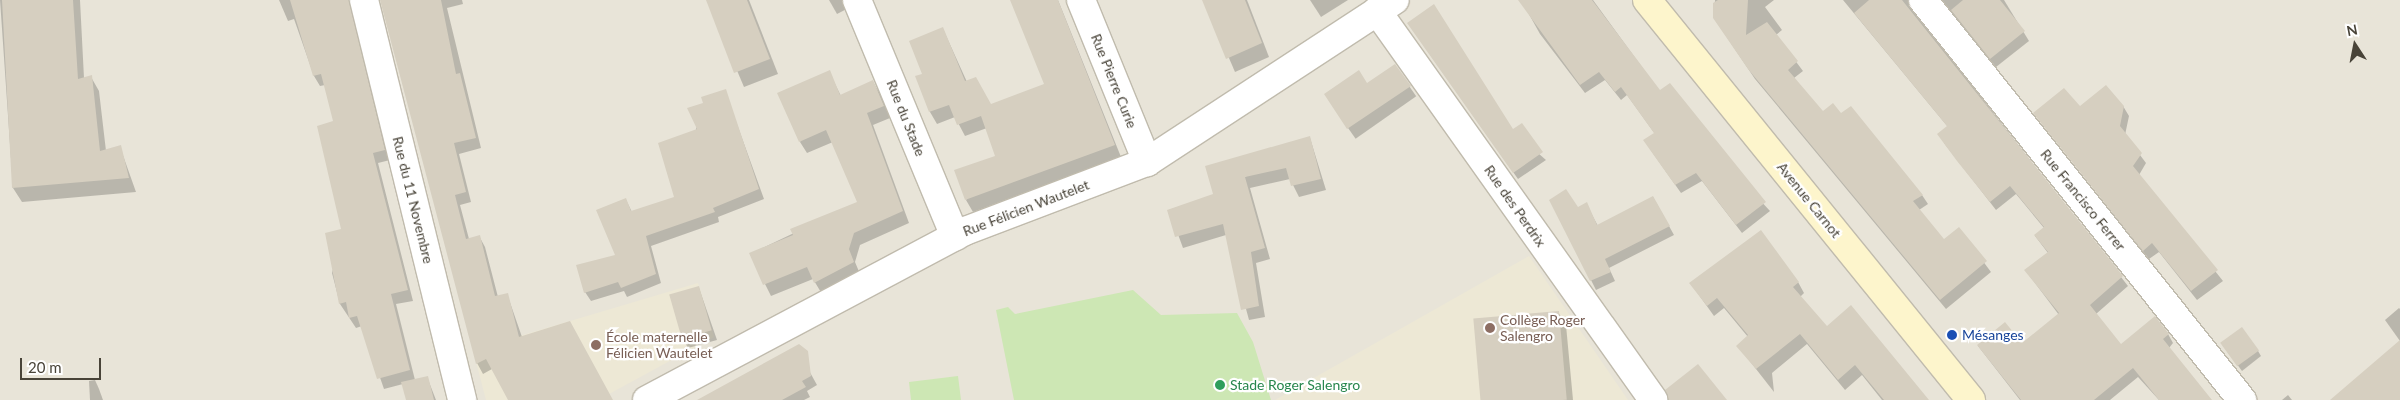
<!DOCTYPE html>
<html>
<head>
<meta charset="utf-8">
<style>
  body { margin:0 }
  #map { position:relative; width:2400px; height:400px; overflow:hidden; background:#f4f2ea; font-family:Lato,sans-serif }
  div>[style] { position:absolute }
  [style*='--x'] { left:calc(var(--x)*1px); top:calc(var(--y)*1px); width:calc(var(--w)*1px); rotate:calc(var(--a)*1deg) }
  .residential>* { inset:0; background:#e8e4d8; transform-origin:0 0 }
  .education>* { inset:0; background:#ede8d5 }
  .green>* { inset:0; background:#cde7b4 }
  .shadow>* { inset:0; background:#0003; transform-origin:0 0 }
  .building>* { inset:0; background:#d6cfc0; transform-origin:0 0 }
  .roads { filter:drop-shadow(1px 0 #c0bbad) drop-shadow(-1px 0 #c0bbad) drop-shadow(0 1px #c0bbad) drop-shadow(0 -1px #c0bbad) }
  .street>* { height:28px; margin:-14px; padding:0 14px; transform-origin:14px; border-radius:14px; background:#fff }
  .secondary>* { height:28px; margin:-14px; padding:0 14px; transform-origin:14px; border-radius:14px; background:#fdf5cc }
  .dots>* { width:14px; height:14px; translate:-50% -50%; box-sizing:border-box; border:2px solid #fff; border-radius:50% }
  span { translate:-50% -50%; white-space:nowrap; text-align:center; line-height:1.15; -webkit-text-stroke:4.5px #fff; paint-order:stroke }
  .street-label { font-size:14px; color:#484338 }
  .education-label { font-size:14px; color:#785e54 }
  .left { translate:0 -50%; text-align:left }
  .transit-label { font-size:14px; color:#164399 }
  .leisure-label { font-size:14px; color:#27864d }
  .north { position:absolute; left:2330px; top:20px; width:50px; height:50px; -webkit-text-stroke:4px #fff; paint-order:stroke; rotate:349deg; font-size:14px; font-weight:700; line-height:20px; text-align:center; color:#484338 }
  .north::after { content:''; display:block; margin:auto; width:18px; height:22px; background:#484338; clip-path:polygon(50% 0,100% 100%,50% 72%,0 100%) }
  .scale { position:absolute; left:20px; top:358px; width:81px; height:22px; box-sizing:border-box; border:2px solid #484338; border-top:0; padding-left:6px; font-size:15px; line-height:18px; white-space:nowrap; color:#484338; -webkit-text-stroke:4px #fff; paint-order:stroke }
</style>
</head>
<body>
<div id="map">
  <div class="residential">
    <i style="left:0;top:0;width:2400px;height:400px"></i>
  </div>
  <div class="education">
    <i style="clip-path:polygon(1529px 256px,1628px 400px,1275px 400px)"></i>
    <i style="clip-path:polygon(698px 283px,714px 337px,598px 400px,486px 400px,473px 350px)"></i>
  </div>
  <div class="green">
    <i style="clip-path:polygon(1133px 290px,1161px 315px,1237px 313px,1253px 342px,1271px 400px,1014px 400px,996px 310px,1008px 307px,1015px 314px)"></i>
    <i style="clip-path:polygon(958px 376px,961px 400px,911px 400px,909px 382px)"></i>
  </div>
  <div class="shadow">
    <i style="clip-path:polygon(0 0,80px 0,84px 78px,91px 77px,99px 91px,106px 151px,120px 147px,136px 192px,22px 202px,13px 188px)"></i>
    <i style="clip-path:polygon(279px 0,358px 0,390px 160px,378px 163px,413px 301px,396px 304px,415px 380px,427px 377px,436px 400px,407px 400px,403px 384px,384px 389px,362px 326px,356px 328px,340px 304px,332px 273px,343px 230px,334px 121px,325px 85px,320px 86px,314px 76px,294px 19px,288px 21px)"></i>
    <i style="clip-path:polygon(381px 0,462px 0,463px 4px,447px 8px,481px 148px,459px 154px,471px 202px,460px 205px,469px 239px,479px 236px,485px 247px,498px 297px,507px 294px,522px 337px,612px 400px,510px 400px,492px 369px,483px 374px,477px 363px)"></i>
    <i style="clip-path:polygon(707px 0,749px 0,778px 74px,744px 87px)"></i>
    <i style="clip-path:polygon(829px 0,864px 0,837px 14px)"></i>
    <i style="clip-path:polygon(1011px 0,1058px 0,1121px 157px,973px 212px,966px 200px,997px 156px,987px 128px,965px 136px,955px 117px,937px 124px,930px 112px,924px 75px,943px 29px,967px 82px,991px 105px,1046px 84px)"></i>
    <i style="clip-path:polygon(1204px 0,1247px 0,1269px 57px,1235px 72px)"></i>
    <i style="clip-path:polygon(1310px 0,1348px 0,1321px 17px)"></i>
    <i style="clip-path:polygon(1528px 0,1593px 0,1660px 92px,1770px 211px,1742px 233px,1702px 181px,1681px 193px,1650px 149px,1655px 134px,1627px 95px,1621px 100px,1605px 80px,1585px 93px,1540px 34px,1525px 7px)"></i>
    <i style="clip-path:polygon(1715px 0,1774px 0,1765px 7px,1782px 30px,1776px 35px,1803px 71px,1794px 78px,1822px 113px,1922px 195px,1928px 204px,1919px 210px,1944px 241px,1959px 229px,1991px 272px,1946px 309px,1755px 79px,1714px 18px)"></i>
    <i style="clip-path:polygon(1843px 0,1917px 0,1913px 10px,2128px 286px,2096px 314px,2121px 346px,2168px 334px,2173px 343px,2169px 348px,2210px 400px,2159px 400px,2138px 377px,2110px 400px,2020px 400px,1978px 346px,2022px 345px,2059px 315px,2026px 271px,2048px 253px,2035px 236px,2044px 228px,2016px 194px,1996px 210px,1944px 143px,1948px 127px)"></i>
    <i style="clip-path:polygon(1940px 0,2004px 0,2029px 41px,1996px 67px)"></i>
    <i style="clip-path:polygon(1413px 30px,1513px 131px,1546px 160px,1518px 179px)"></i>
    <i style="left:1395px;top:66px;width:37px;height:74px;rotate:55deg"></i>
    <i style="clip-path:polygon(829px 72px,841px 96px,873px 82px,880px 94px,890px 118px,873px 125px,909px 223px,860px 245px,855px 262px,860px 274px,822px 294px,813px 279px,771px 296px,750px 254px,859px 202px,833px 142px,807px 153px,800px 142px)"></i>
    <i style="clip-path:polygon(725px 91px,764px 199px,718px 217px,719px 222px,651px 246px,661px 283px,627px 297px,624px 291px,591px 301px,585px 292px,616px 256px,626px 200px,632px 212px,675px 198px,704px 103px)"></i>
    <i style="clip-path:polygon(2123px 106px,2129px 116px,2125px 135px,2146px 163px,2139px 175px,2223px 281px,2197px 300px,2159px 252px,2149px 259px,2035px 113px)"></i>
    <i style="clip-path:polygon(1310px 138px,1326px 190px,1299px 197px,1290px 179px,1250px 188px,1270px 259px,1256px 263px,1265px 317px,1249px 320px,1226px 235px,1183px 248px,1169px 210px,1215px 195px)"></i>
    <i style="clip-path:polygon(1653px 197px,1674px 235px,1609px 268px,1615px 281px,1596px 290px,1551px 200px,1591px 213px,1598px 226px)"></i>
    <i style="clip-path:polygon(1798px 282px,1804px 293px,1800px 297px,1826px 328px,1928px 400px,1882px 400px,1862px 375px,1845px 390px,1807px 344px,1772px 373px,1774px 392px,1738px 346px,1748px 337px,1724px 308px,1714px 316px,1691px 284px)"></i>
    <i style="clip-path:polygon(699px 288px,717px 340px,688px 348px,683px 339px)"></i>
    <i style="clip-path:polygon(2399px 308px,2400px 309px,2400px 341px,2385px 320px)"></i>
    <i style="clip-path:polygon(1558px 312px,1566px 325px,1573px 400px,1483px 400px)"></i>
    <i style="clip-path:polygon(2222px 344px,2258px 351px,2261px 356px,2242px 371px)"></i>
    <i style="clip-path:polygon(796px 347px,817px 385px,807px 391px,810px 397px,804px 400px,699px 400px)"></i>
    <i style="clip-path:polygon(95px 380px,99px 389px,103px 400px,90px 400px,89px 381px)"></i>
    <i style="clip-path:polygon(2288px 395px,2292px 400px,2282px 400px)"></i>
  </div>
  <div class="building">
    <i style="clip-path:polygon(2px 0,73px 0,78px 79px,92px 75px,100px 151px,121px 145px,129px 178px,12px 188px)"></i>
    <i style="clip-path:polygon(290px 0,349px 0,385px 150px,373px 153px,408px 290px,391px 294px,410px 370px,377px 379px,357px 316px,349px 318px,346px 302px,339px 304px,325px 233px,341px 229px,317px 126px,333px 121px,321px 74px,313px 76px)"></i>
    <i style="clip-path:polygon(380px 0,441px 0,456px 74px,460px 73px,476px 138px,454px 143px,466px 192px,455px 195px,466px 239px,480px 235px,495px 296px,508px 293px,519px 337px,570px 321px,613px 400px,508px 400px,486px 359px,476px 364px)"></i>
    <i style="clip-path:polygon(706px 0,747px 0,770px 59px,734px 73px)"></i>
    <i style="clip-path:polygon(1010px 0,1058px 0,1115px 145px,965px 200px,954px 170px,995px 156px,981px 116px,957px 125px,949px 105px,929px 112px,915px 76px,922px 74px,909px 41px,943px 27px,965px 81px,976px 77px,991px 104px,1044px 84px)"></i>
    <i style="clip-path:polygon(1202px 0,1245px 0,1262px 43px,1226px 59px)"></i>
    <i style="clip-path:polygon(1518px 0,1592px 0,1660px 90px,1670px 83px,1766px 202px,1736px 225px,1696px 173px,1675px 185px,1643px 140px,1654px 133px,1621px 87px,1615px 92px,1599px 72px,1580px 85px)"></i>
    <i style="clip-path:polygon(1718px 0,1748px 0,1746px 35px,1767px 22px,1798px 61px,1788px 70px,1823px 111px,1833px 103px,1841px 113px,1851px 106px,1923px 195px,1913px 201px,1944px 239px,1959px 227px,1987px 261px,1940px 300px,1748px 69px,1713px 18px,1713px 3px)"></i>
    <i style="clip-path:polygon(1869px 0,1902px 0,2123px 276px,2090px 305px,2121px 344px,2155px 316px,2169px 334px,2163px 339px,2212px 400px,2159px 400px,2133px 368px,2094px 400px,2021px 400px,1977px 345px,2005px 322px,2022px 343px,2059px 313px,2024px 270px,2048px 252px,2034px 235px,2044px 227px,2010px 186px,1990px 202px,1957px 161px,1937px 134px,1947px 126px,1854px 13px)"></i>
    <i style="clip-path:polygon(1963px 0,2000px 0,2025px 31px,1990px 59px,1951px 10px)"></i>
    <i style="clip-path:polygon(1434px 4px,1513px 129px,1522px 123px,1543px 152px,1513px 173px,1407px 23px)"></i>
    <i style="clip-path:polygon(1395px 64px,1411px 86px,1347px 129px,1324px 94px,1359px 70px,1367px 83px)"></i>
    <i style="clip-path:polygon(830px 70px,840px 95px,873px 80px,884px 106px,867px 113px,903px 211px,854px 233px,849px 249px,854px 262px,814px 283px,807px 267px,763px 285px,749px 253px,793px 235px,790px 229px,857px 202px,826px 130px,799px 142px,777px 93px)"></i>
    <i style="clip-path:polygon(2106px 85px,2124px 106px,2120px 126px,2142px 153px,2133px 166px,2218px 270px,2191px 291px,2152px 243px,2143px 251px,2033px 113px,2064px 88px,2080px 106px)"></i>
    <i style="clip-path:polygon(726px 89px,759px 189px,713px 208px,715px 212px,646px 236px,656px 274px,621px 288px,618px 282px,584px 293px,576px 265px,615px 255px,596px 210px,626px 198px,631px 211px,674px 197px,658px 143px,697px 129px,687px 108px,703px 103px,701px 97px)"></i>
    <i style="clip-path:polygon(1310px 136px,1321px 179px,1291px 186px,1286px 168px,1245px 177px,1265px 248px,1251px 252px,1259px 306px,1241px 310px,1223px 224px,1175px 237px,1167px 210px,1213px 194px,1205px 166px)"></i>
    <i style="clip-path:polygon(1566px 189px,1578px 207px,1587px 202px,1597px 225px,1653px 196px,1670px 226px,1605px 259px,1611px 272px,1590px 281px,1549px 200px)"></i>
    <i style="clip-path:polygon(1761px 230px,1799px 282px,1793px 287px,1827px 326px,1851px 305px,1929px 400px,1884px 400px,1855px 365px,1838px 380px,1800px 334px,1756px 369px,1736px 346px,1748px 335px,1717px 298px,1707px 306px,1689px 283px)"></i>
    <i style="left:699px;top:286px;width:46px;height:31px;rotate:74deg"></i>
    <i style="left:1559px;top:311px;width:89px;height:86px;rotate:85deg"></i>
    <i style="left:2242px;top:327px;width:29px;height:27px;rotate:54deg"></i>
    <i style="clip-path:polygon(2400px 340px,2400px 400px,2330px 400px)"></i>
    <i style="clip-path:polygon(799px 344px,808px 351px,811px 376px,802px 381px,806px 387px,782px 400px,697px 400px)"></i>
    <i style="clip-path:polygon(1698px 364px,1727px 400px,1668px 400px,1665px 390px)"></i>
    <i style="clip-path:polygon(428px 376px,434px 400px,406px 400px,401px 382px)"></i>
  </div>
  <div class="roads">
    <div class="street">
      <i style="--x:364;--y:0;--w:412;--a:76.2"></i>
      <i style="--x:857;--y:0;--w:256;--a:67.5"></i>
      <i style="--x:1081;--y:0;--w:175;--a:67.8"></i>
      <i style="--x:1923;--y:0;--w:512;--a:51.43"></i>
      <i style="--x:1377;--y:11;--w:477;--a:54.6"></i>
      <i style="--x:647;--y:400;--w:360;--a:-28"></i>
      <i style="--x:965;--y:231;--w:195;--a:-20.8"></i>
      <i style="--x:1147;--y:162;--w:296;--a:-33.2"></i>
    </div>
    <div class="secondary">
      <i style="--x:1647;--y:0;--w:515;--a:50.99"></i>
    </div>
  </div>
  <div class="dots">
    <i style="left:1490px;top:328px;background:#8d6e63"></i>
    <i style="left:1952px;top:335px;background:#1a4fb4"></i>
    <i style="left:596px;top:345px;background:#8d6e63"></i>
    <i style="left:1220px;top:385px;background:#2e9e5b"></i>
  </div>
  <div class="street-label">
    <span style="left:1114px;top:81px;rotate:68deg">Rue Pierre Curie</span>
    <span style="left:906px;top:118px;rotate:68deg">Rue du Stade</span>
    <span style="left:413px;top:200px;rotate:76deg">Rue du 11 Novembre</span>
    <span style="left:1809px;top:200px;rotate:51deg">Avenue Carnot</span>
    <span style="left:2083px;top:200px;rotate:51deg">Rue Francisco Ferrer</span>
    <span style="left:1515px;top:206px;rotate:55deg">Rue des Perdrix</span>
    <span style="left:1026px;top:208px;rotate:-21deg">Rue Félicien Wautelet</span>
  </div>
  <div class="education-label">
    <span class="left" style="left:1500px;top:328px">Collège Roger<br>Salengro</span>
    <span class="left" style="left:606px;top:345px">École maternelle<br>Félicien Wautelet</span>
  </div>
  <div class="transit-label">
    <span class="left" style="left:1962px;top:335px">Mésanges</span>
  </div>
  <div class="leisure-label">
    <span class="left" style="left:1230px;top:385px">Stade Roger Salengro</span>
  </div>
  <div class="north">N</div>
  <div class="scale">20 m</div>
</div>
</body>
</html>
